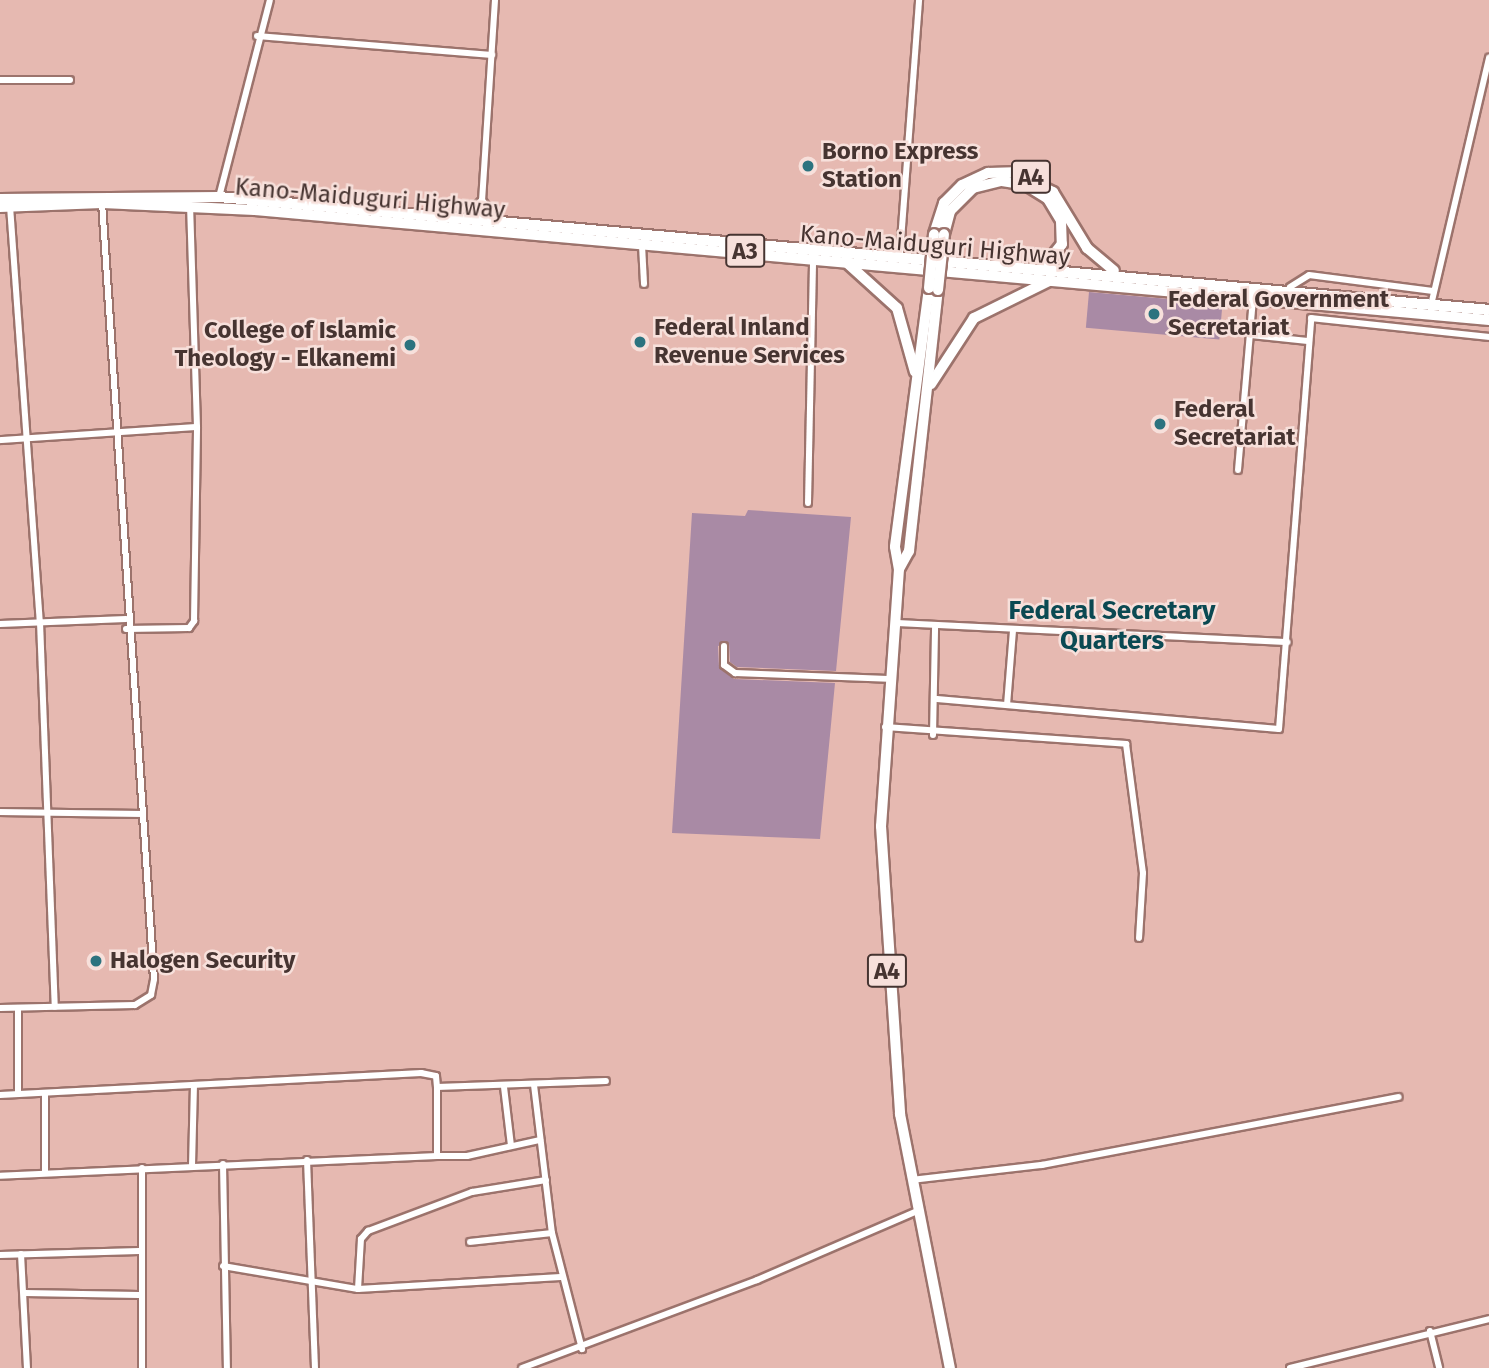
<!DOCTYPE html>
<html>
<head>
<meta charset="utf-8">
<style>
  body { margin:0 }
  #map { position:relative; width:1489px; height:1368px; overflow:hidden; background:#e6b9b1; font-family:"Fira Sans",sans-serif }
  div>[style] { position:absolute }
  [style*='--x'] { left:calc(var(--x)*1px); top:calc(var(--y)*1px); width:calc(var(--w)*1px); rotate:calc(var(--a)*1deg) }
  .building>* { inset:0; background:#a98aa5; transform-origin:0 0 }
  .roads { filter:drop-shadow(2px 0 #9c736c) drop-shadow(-2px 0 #9c736c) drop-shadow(0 2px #9c736c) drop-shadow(0 -2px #9c736c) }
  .minor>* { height:6px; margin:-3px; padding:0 3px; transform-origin:3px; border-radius:3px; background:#fff }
  .trunk>* { height:10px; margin:-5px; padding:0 5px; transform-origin:5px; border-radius:5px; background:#fff }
  .bridges { filter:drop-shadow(2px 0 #9c736c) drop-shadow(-2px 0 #9c736c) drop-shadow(0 2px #9c736c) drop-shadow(0 -2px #9c736c) }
  .trunk-bridge>* { height:10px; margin:-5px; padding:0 5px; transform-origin:5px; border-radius:5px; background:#fff }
  .dots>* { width:19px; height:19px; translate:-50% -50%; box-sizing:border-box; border:4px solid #f7e0db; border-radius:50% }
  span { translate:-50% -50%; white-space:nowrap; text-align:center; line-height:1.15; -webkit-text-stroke:5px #f7e0db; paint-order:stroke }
  .shield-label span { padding:2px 5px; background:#f7e0db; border:2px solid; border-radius:5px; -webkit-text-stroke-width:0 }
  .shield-label { font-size:23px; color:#463431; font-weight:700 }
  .poi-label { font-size:24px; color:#463431; font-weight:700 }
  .left { translate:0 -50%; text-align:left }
  .right { translate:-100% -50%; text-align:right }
  .street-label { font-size:24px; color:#463431 }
  .neighbourhood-label { font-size:26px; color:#0b4952; font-weight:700 }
</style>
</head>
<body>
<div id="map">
  <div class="building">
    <i style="left:1089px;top:292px;width:134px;height:36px;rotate:5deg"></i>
    <i style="clip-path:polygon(748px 510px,851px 517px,836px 671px,737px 667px,730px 662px,729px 643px,718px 646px,719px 667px,734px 679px,835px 683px,820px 839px,672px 833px,692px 513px,745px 516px)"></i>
  </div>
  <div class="roads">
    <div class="minor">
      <i style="--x:495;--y:0;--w:200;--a:93.7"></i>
      <i style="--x:482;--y:200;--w:26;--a:54"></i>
      <i style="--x:257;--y:36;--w:236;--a:4.6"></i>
      <i style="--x:0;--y:80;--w:70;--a:0"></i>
      <i style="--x:219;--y:197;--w:203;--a:-75.5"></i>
      <i style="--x:10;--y:206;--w:417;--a:85.9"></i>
      <i style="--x:40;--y:622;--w:385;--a:87.8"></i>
      <i style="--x:464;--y:218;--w:25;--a:-45"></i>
      <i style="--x:642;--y:245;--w:39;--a:87"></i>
      <i style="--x:900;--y:254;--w:255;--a:-85.7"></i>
      <i style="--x:1290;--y:287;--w:22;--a:-32"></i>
      <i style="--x:1309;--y:275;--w:125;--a:7.4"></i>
      <i style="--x:1432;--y:301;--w:250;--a:-76.8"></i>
      <i style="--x:1251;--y:335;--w:57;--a:6"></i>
      <i style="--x:0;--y:440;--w:197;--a:-3.8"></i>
      <i style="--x:1238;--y:470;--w:173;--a:-85"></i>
      <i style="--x:808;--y:503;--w:244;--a:-88.8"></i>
      <i style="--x:895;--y:623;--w:393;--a:2.8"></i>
      <i style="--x:0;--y:624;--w:126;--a:-2.3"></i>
      <i style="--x:126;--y:629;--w:63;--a:-0.9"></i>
      <i style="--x:189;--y:628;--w:9;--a:-54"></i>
      <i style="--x:194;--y:621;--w:194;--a:-89.1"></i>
      <i style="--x:197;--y:427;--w:222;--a:-91.8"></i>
      <i style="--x:724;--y:646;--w:19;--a:90"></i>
      <i style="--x:724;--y:665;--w:14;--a:36"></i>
      <i style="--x:735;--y:673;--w:153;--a:2.2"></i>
      <i style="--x:937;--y:699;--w:343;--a:5"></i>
      <i style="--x:1279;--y:729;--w:412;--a:-85.5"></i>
      <i style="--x:1311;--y:318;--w:179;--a:6.1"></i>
      <i style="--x:1007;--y:705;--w:74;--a:-85.4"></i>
      <i style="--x:885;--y:727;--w:242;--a:4"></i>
      <i style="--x:1126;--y:744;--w:130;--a:82.5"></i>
      <i style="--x:1143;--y:873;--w:65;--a:93.5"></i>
      <i style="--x:933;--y:735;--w:109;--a:-88.9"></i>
      <i style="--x:0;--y:812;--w:140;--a:0.8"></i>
      <i style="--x:0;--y:1008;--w:135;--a:-1.3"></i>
      <i style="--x:135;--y:1005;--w:19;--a:-32"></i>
      <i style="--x:151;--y:995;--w:16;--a:-79"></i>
      <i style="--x:154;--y:979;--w:778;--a:-93.83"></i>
      <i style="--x:18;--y:1008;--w:86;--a:90"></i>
      <i style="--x:534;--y:1085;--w:149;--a:83.1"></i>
      <i style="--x:552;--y:1233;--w:120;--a:75.5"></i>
      <i style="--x:437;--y:1087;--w:169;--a:-2"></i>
      <i style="--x:504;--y:1087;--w:59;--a:83.2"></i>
      <i style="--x:0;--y:1095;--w:422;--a:-3"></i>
      <i style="--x:421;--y:1073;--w:15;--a:11"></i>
      <i style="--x:436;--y:1076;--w:11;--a:85"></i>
      <i style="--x:437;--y:1087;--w:69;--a:90"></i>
      <i style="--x:437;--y:1156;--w:437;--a:177.4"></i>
      <i style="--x:437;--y:1156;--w:30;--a:0"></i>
      <i style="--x:467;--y:1156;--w:75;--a:-12.4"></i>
      <i style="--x:307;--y:1160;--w:208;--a:87.8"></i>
      <i style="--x:223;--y:1164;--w:204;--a:88.9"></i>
      <i style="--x:192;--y:1166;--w:80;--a:-88.6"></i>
      <i style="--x:142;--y:1168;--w:200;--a:90"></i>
      <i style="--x:45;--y:1173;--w:80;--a:-90"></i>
      <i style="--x:912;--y:1180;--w:131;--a:-6.6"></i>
      <i style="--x:1042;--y:1165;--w:363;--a:-10.8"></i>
      <i style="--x:470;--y:1242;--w:82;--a:-6.3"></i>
      <i style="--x:21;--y:1254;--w:114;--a:87"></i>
      <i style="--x:0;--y:1255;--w:139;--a:-1.6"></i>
      <i style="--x:223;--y:1266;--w:137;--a:9.7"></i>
      <i style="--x:358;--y:1289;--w:203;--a:-3.4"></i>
      <i style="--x:358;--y:1289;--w:50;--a:-86.6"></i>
      <i style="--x:361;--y:1239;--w:11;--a:-49"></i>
      <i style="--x:368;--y:1231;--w:111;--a:-20.6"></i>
      <i style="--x:472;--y:1192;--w:75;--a:-9.2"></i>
      <i style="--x:25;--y:1293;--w:114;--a:1"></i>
      <i style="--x:1430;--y:1331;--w:38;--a:76"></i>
      <i style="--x:522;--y:1368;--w:251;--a:-20.5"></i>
      <i style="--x:757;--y:1280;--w:174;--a:-23.3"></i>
      <i style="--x:1290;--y:1368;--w:205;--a:-13.8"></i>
    </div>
    <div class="trunk">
      <i style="--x:0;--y:199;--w:219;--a:-0.5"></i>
      <i style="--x:219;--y:197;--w:1275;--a:5.08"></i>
      <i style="--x:0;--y:207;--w:102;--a:-2.2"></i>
      <i style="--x:102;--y:203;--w:153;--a:2.6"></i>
      <i style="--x:255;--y:210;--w:1239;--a:5.09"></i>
      <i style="--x:934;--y:234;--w:33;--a:-72"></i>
      <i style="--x:944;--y:203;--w:25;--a:-45"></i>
      <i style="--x:962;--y:185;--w:29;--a:-25"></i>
      <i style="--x:988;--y:173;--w:25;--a:-2"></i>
      <i style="--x:1013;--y:172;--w:45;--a:26.6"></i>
      <i style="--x:1053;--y:192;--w:66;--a:58.7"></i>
      <i style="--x:1087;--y:248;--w:35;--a:40"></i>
      <i style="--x:944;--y:234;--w:24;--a:-75"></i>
      <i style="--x:950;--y:211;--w:33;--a:-45"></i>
      <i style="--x:973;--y:188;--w:30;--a:-14"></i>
      <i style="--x:1002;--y:181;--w:24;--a:9"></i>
      <i style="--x:1026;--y:185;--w:26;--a:32"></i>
      <i style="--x:1048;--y:199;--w:26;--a:59"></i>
      <i style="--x:1061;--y:221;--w:23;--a:88"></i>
      <i style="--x:1062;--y:244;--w:28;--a:129"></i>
      <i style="--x:845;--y:261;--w:70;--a:42.1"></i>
      <i style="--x:897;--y:308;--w:66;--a:74.3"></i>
      <i style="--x:929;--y:288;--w:261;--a:97.5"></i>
      <i style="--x:895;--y:547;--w:22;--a:80"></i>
      <i style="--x:899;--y:569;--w:258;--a:94"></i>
      <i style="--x:881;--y:826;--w:289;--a:86.2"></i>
      <i style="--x:900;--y:1114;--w:259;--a:78.9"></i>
      <i style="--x:931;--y:384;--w:79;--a:-56.9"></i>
      <i style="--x:974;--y:318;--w:86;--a:-26.3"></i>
      <i style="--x:899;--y:569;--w:21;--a:-61"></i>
      <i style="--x:909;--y:551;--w:263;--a:-83.7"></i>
    </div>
  </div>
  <div class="bridges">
    <div class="trunk-bridge">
      <i style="--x:929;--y:288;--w:54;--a:-84.7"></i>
      <i style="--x:938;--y:290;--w:56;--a:-83.9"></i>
    </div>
  </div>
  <div class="dots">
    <i style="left:808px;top:166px;background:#2c737f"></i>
    <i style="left:1154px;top:314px;background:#2c737f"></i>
    <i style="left:640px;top:342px;background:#2c737f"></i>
    <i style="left:410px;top:345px;background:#2c737f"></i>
    <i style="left:1160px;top:424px;background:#2c737f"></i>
    <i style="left:96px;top:961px;background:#2c737f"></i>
  </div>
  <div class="shield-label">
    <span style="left:1031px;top:177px">A4</span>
    <span style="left:745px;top:251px">A3</span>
    <span style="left:887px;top:971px">A4</span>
  </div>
  <div class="poi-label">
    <span class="left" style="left:822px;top:166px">Borno Express<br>Station</span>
    <span class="left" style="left:1168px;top:314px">Federal Government<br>Secretariat</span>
    <span class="left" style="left:654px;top:342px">Federal Inland<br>Revenue Services</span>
    <span class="right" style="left:396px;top:345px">College of Islamic<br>Theology - Elkanemi</span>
    <span class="left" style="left:1174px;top:424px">Federal<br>Secretariat</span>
    <span class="left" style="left:110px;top:961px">Halogen Security</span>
  </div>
  <div class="street-label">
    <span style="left:370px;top:199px;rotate:5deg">Kano-Maiduguri Highway</span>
    <span style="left:935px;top:246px;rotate:5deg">Kano-Maiduguri Highway</span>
  </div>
  <div class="neighbourhood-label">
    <span style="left:1112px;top:626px">Federal Secretary<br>Quarters</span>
  </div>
</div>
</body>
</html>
